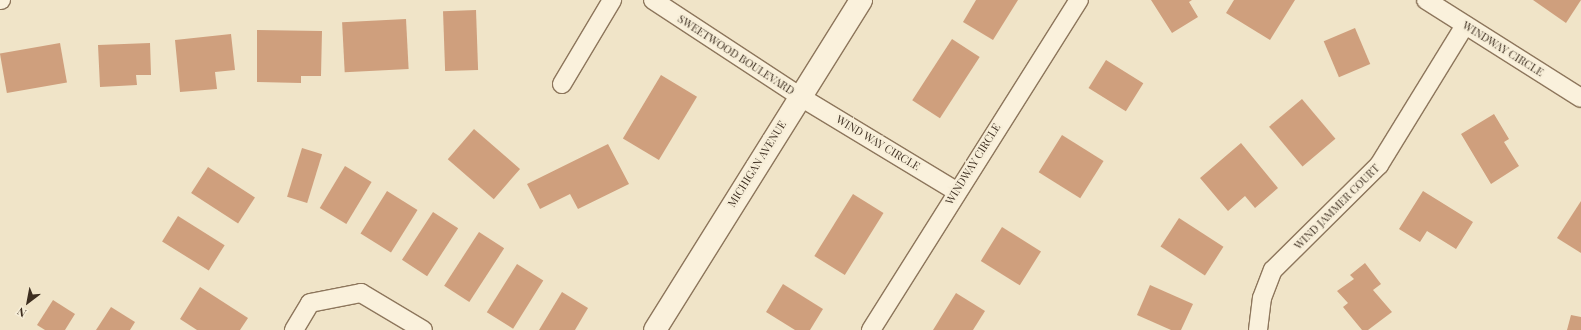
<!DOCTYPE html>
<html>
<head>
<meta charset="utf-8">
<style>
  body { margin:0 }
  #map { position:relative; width:1581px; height:330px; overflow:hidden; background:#f0e4c8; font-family:"Playfair Display",serif }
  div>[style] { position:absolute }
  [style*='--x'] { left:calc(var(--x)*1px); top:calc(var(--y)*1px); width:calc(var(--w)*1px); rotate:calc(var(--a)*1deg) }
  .building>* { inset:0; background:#cf9f7d; transform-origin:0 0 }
  .roads { filter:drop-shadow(1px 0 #8d765c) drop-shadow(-1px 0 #8d765c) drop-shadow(0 1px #8d765c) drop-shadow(0 -1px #8d765c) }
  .street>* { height:18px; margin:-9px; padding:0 9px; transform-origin:9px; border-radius:9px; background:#faf1dc }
  .secondary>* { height:22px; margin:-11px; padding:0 11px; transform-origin:11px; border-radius:11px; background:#faf1dc }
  span { translate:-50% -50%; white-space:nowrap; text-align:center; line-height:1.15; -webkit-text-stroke:4px #f7eed8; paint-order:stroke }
  .street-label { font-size:11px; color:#3d2e20 }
  .north { position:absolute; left:8px; top:282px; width:40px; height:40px; -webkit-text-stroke:3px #f7eed8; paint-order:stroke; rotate:212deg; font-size:11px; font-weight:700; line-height:16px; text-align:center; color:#3d2e20 }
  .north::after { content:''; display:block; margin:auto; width:14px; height:18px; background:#3d2e20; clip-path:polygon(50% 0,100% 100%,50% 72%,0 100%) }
</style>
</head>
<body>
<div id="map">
  <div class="building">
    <i style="clip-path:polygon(976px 0,1018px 0,993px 40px,963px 22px)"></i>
    <i style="clip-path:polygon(1151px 0,1192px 0,1189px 2px,1198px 17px,1172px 33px)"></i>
    <i style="clip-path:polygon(1234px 0,1295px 0,1270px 40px,1226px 13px)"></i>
    <i style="clip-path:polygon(1533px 0,1581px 0,1566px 23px)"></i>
    <i style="left:476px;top:10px;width:60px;height:33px;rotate:88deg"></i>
    <i style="left:406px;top:19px;width:50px;height:64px;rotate:87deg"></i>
    <i style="left:1355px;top:28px;width:39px;height:34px;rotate:67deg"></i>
    <i style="clip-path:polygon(257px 30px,322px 31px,321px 76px,301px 76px,301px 83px,257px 82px)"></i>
    <i style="clip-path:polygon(231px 34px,235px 70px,215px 72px,217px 89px,180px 92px,175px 40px)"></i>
    <i style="left:952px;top:39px;width:33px;height:73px;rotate:33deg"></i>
    <i style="left:60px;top:43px;width:40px;height:61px;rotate:80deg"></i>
    <i style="clip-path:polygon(150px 43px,151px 75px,136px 75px,137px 85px,100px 87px,98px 45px)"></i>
    <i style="left:1106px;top:60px;width:44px;height:33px;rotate:32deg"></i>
    <i style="left:661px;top:75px;width:42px;height:74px;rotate:31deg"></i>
    <i style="left:1302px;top:99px;width:52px;height:43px;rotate:50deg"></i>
    <i style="clip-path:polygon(1494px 114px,1509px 139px,1504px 142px,1519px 166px,1491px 184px,1461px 134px)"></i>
    <i style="left:474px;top:129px;width:61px;height:40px;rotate:41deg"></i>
    <i style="left:1062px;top:135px;width:49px;height:44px;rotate:32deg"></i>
    <i style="clip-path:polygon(1241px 143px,1278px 188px,1255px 208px,1245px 196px,1228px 211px,1200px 178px)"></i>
    <i style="clip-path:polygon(608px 144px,629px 184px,578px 209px,570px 194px,540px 209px,527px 184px)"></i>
    <i style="left:302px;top:148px;width:21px;height:51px;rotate:17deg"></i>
    <i style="left:345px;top:166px;width:31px;height:49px;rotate:31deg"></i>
    <i style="left:208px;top:167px;width:56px;height:31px;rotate:33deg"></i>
    <i style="left:387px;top:191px;width:36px;height:50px;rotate:32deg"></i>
    <i style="clip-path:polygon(1423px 191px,1473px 222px,1456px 249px,1427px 231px,1420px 242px,1399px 229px)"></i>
    <i style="left:853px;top:194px;width:36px;height:73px;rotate:32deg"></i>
    <i style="clip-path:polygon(1581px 201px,1581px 253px,1557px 238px)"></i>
    <i style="left:433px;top:212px;width:30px;height:57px;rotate:33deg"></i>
    <i style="left:178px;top:216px;width:55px;height:30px;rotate:32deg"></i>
    <i style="left:1179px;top:218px;width:53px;height:34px;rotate:33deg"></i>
    <i style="left:1002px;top:227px;width:46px;height:40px;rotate:32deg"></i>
    <i style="left:479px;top:232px;width:30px;height:64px;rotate:33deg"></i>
    <i style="clip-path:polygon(1365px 263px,1381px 284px,1373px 290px,1392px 312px,1368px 330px,1362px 330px,1343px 307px,1348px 303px,1337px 291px,1354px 279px,1350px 275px)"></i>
    <i style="left:517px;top:264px;width:31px;height:57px;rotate:32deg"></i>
    <i style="clip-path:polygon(783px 284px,823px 309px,810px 330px,795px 330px,766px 312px)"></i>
    <i style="clip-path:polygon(1150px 285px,1193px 304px,1181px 330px,1171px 330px,1137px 315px)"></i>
    <i style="clip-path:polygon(200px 287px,248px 318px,240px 330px,197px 330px,180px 319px)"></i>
    <i style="clip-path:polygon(562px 292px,588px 308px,575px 330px,539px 330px)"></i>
    <i style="clip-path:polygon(956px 293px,985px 311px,973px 330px,933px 330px)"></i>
    <i style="clip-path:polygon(53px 300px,75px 314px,65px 330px,45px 330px,37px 325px)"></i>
    <i style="clip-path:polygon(111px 307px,135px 322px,130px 330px,96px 330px)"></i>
    <i style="clip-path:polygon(1571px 315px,1581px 317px,1581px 330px,1567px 330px)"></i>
  </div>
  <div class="roads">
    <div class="street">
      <i style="--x:0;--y:0;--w:1;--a:0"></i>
      <i style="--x:653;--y:0;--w:175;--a:33.3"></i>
      <i style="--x:799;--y:96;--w:184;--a:31.2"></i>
      <i style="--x:1426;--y:0;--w:183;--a:32.3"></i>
      <i style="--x:562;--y:84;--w:98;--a:-59.2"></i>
      <i style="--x:294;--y:330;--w:31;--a:-59"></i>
      <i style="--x:310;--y:303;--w:52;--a:-11.1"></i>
      <i style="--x:361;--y:293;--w:72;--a:30.8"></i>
      <i style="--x:871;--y:330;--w:390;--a:-57.8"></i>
      <i style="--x:1258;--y:330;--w:32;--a:-83"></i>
      <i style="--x:1262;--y:298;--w:30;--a:-69"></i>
      <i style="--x:1273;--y:270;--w:149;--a:-44.7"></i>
      <i style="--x:1379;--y:165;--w:164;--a:-58.4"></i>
    </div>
    <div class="secondary">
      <i style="--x:655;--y:330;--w:389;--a:-58"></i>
    </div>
  </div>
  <div class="street-label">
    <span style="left:1503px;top:49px;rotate:32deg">WINDWAY CIRCLE</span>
    <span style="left:736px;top:55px;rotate:33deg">SWEETWOOD BOULEVARD</span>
    <span style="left:878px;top:143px;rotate:31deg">WIND WAY CIRCLE</span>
    <span style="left:757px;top:164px;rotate:-58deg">MICHIGAN AVENUE</span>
    <span style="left:973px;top:164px;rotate:-58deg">WINDWAY CIRCLE</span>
    <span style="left:1337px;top:207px;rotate:-45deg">WIND JAMMER COURT</span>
  </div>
  <div class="north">N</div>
</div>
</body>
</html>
